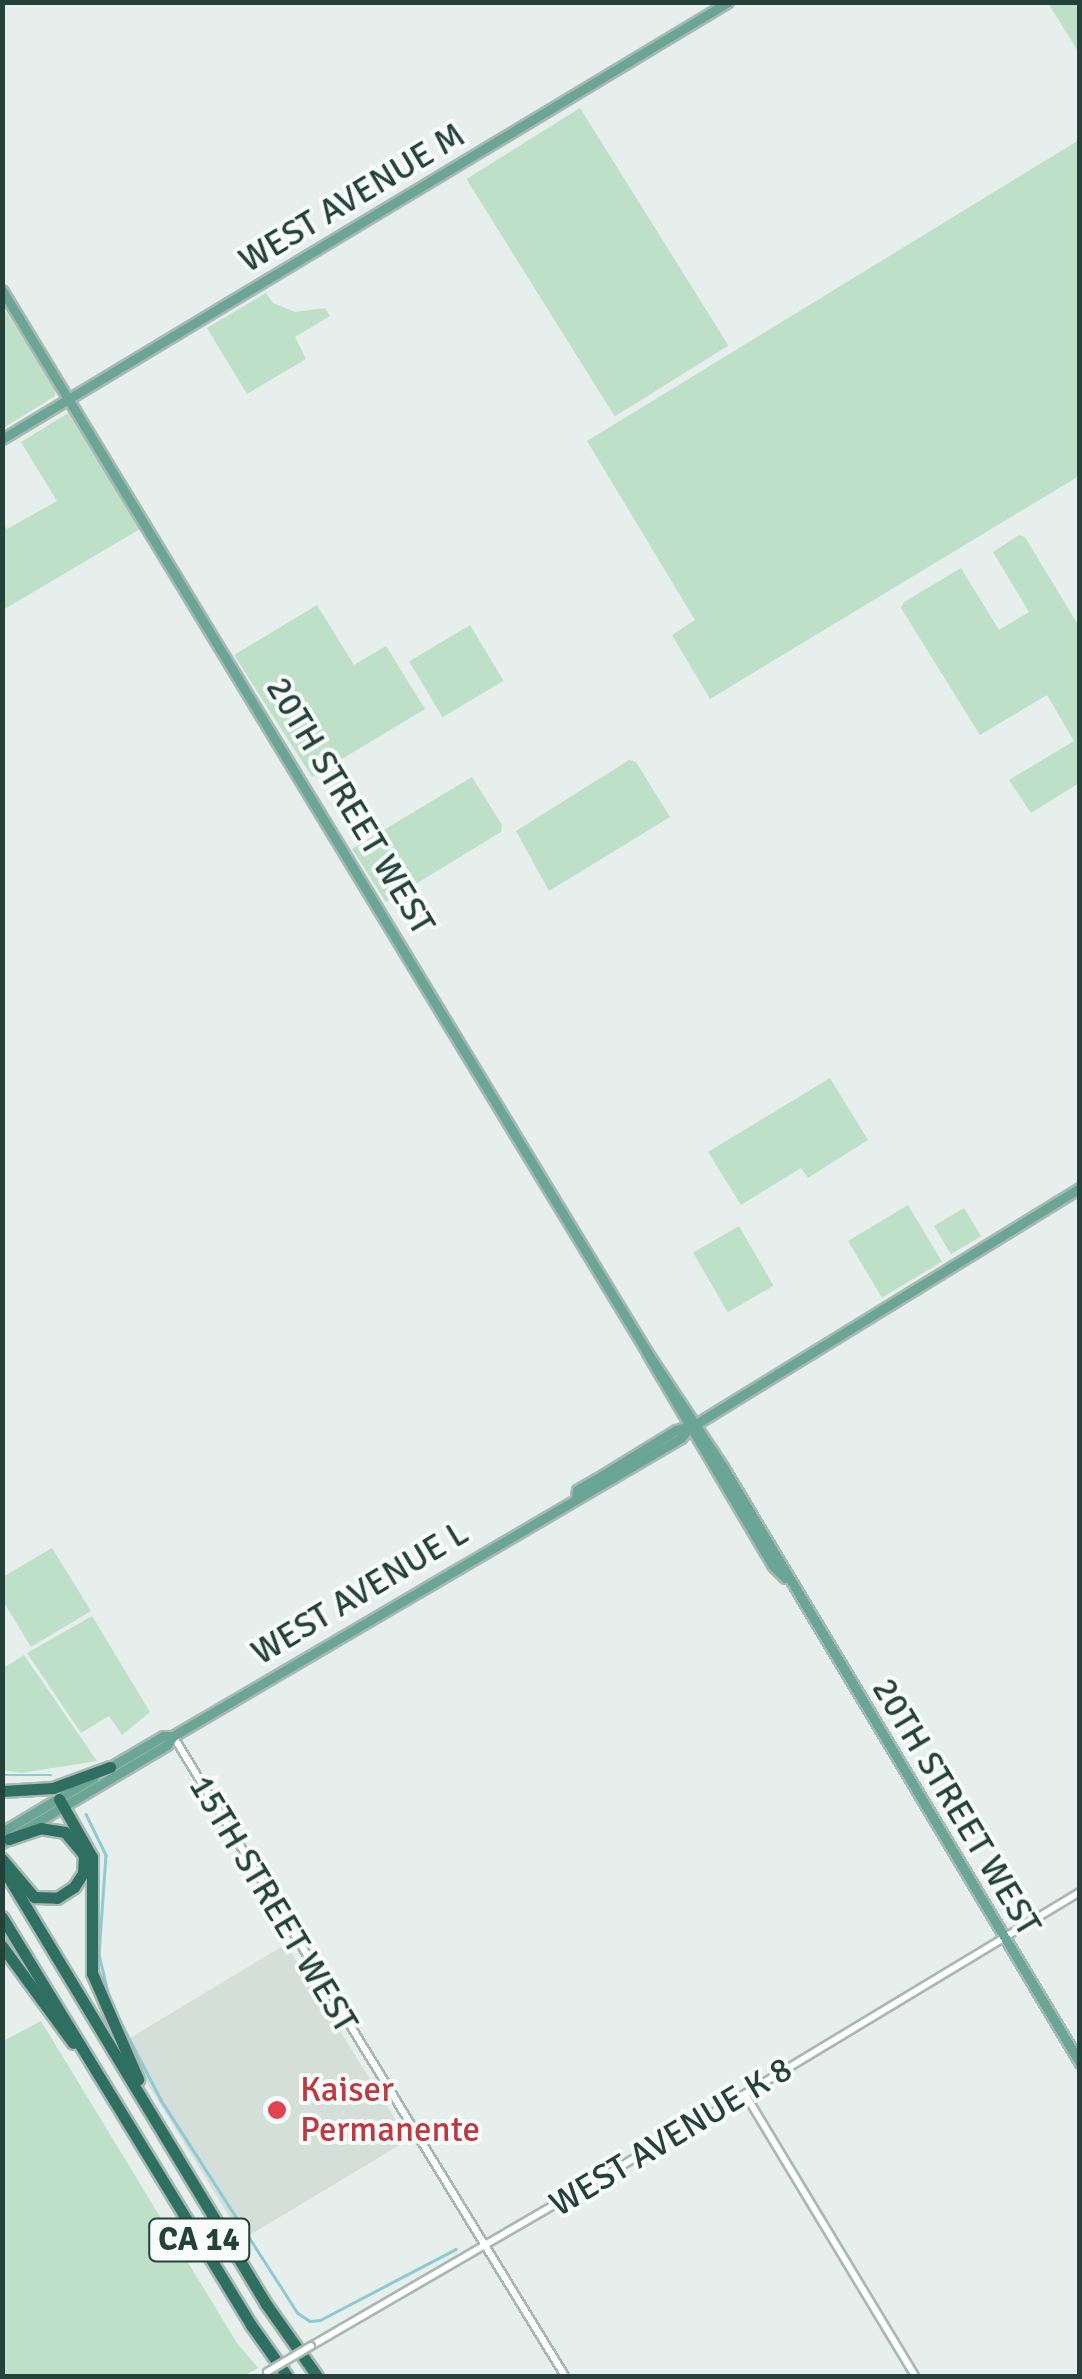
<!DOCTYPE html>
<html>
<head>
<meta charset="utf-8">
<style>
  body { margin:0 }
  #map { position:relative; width:1082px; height:2379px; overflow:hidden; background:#e6efeb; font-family:Signika,sans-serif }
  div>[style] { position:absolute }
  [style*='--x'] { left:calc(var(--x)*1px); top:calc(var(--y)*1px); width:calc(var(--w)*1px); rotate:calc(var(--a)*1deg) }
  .built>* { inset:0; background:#d4dfda }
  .green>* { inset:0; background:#bfe0c8; transform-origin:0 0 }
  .stream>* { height:2.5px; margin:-1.25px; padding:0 1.25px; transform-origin:1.25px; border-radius:1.25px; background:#8ec9d4 }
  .roads { filter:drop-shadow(2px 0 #a8b8b2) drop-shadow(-2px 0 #a8b8b2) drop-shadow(0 2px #a8b8b2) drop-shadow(0 -2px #a8b8b2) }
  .minor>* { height:6px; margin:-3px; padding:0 3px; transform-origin:3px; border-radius:3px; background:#fff }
  .major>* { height:9px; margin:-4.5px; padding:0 4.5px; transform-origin:4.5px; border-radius:4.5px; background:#6aa596 }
  .highway>* { height:11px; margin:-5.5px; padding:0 5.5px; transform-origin:5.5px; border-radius:5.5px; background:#2f6f62 }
  .bridges { filter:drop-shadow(2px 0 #a8b8b2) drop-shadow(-2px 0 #a8b8b2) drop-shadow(0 2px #a8b8b2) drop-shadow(0 -2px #a8b8b2) }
  .minor-bridge>* { height:6px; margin:-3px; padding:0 3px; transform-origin:3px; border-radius:3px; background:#fff }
  .dots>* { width:28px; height:28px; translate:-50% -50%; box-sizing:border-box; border:5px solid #f7fbf9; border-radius:50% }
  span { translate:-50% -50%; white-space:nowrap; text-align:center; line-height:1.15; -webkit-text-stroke:8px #f7fbf9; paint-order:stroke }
  .shield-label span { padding:2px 8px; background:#f7fbf9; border:2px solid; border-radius:8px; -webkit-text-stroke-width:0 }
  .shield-label { font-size:32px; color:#24423a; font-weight:700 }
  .street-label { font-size:35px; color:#24423a }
  .health-label { font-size:35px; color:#be3a42 }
  .left { translate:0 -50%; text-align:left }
  .frame { position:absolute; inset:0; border:5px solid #24423a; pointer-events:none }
</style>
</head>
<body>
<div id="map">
  <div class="built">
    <i style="clip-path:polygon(286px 1944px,408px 2140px,243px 2239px,146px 2081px,130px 2038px)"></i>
  </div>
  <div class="green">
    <i style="clip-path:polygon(1048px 3px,1079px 3px,1079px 53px)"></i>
    <i style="left:580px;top:108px;width:280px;height:134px;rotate:58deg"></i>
    <i style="clip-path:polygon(1079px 140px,1079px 476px,710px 699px,672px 635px,695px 620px,587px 441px)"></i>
    <i style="clip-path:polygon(266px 293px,273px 303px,295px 312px,325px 308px,330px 316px,295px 337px,306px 359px,247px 394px,207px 328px)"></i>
    <i style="clip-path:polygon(3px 307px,55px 389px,55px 396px,3px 428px)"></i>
    <i style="clip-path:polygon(68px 413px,140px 529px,3px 610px,3px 524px,7px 529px,57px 501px,21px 442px)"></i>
    <i style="clip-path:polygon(1019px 535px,1025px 537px,1080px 628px,1079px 783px,1031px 813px,1009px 780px,1074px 741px,1047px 695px,980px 735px,901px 608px,904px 602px,961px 568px,999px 630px,1029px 612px,993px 552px)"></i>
    <i style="clip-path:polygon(317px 605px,354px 665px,386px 646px,425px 709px,312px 777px,234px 655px)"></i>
    <i style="left:470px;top:625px;width:65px;height:71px;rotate:59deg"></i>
    <i style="clip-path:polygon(629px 760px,636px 762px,670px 817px,549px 891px,516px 831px)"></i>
    <i style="clip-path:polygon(472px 777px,502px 825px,501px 832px,386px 902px,352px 849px)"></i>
    <i style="clip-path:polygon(830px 1078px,868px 1140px,808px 1178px,801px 1168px,741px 1205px,708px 1152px)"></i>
    <i style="left:908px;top:1205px;width:66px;height:70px;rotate:59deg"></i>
    <i style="left:964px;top:1208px;width:33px;height:35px;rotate:59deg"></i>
    <i style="left:739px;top:1226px;width:69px;height:53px;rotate:60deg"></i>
    <i style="clip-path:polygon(52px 1548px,91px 1611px,31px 1647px,3px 1601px,3px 1577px)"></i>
    <i style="clip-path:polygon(92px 1616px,150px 1712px,122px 1735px,109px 1716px,81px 1733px,27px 1653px)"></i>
    <i style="clip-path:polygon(24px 1655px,97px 1761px,21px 1773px,3px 1770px,3px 1668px)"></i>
    <i style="clip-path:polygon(41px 2021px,237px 2343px,258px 2368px,244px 2376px,3px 2376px,3px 2041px)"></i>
  </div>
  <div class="stream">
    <i style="--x:2;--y:1775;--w:49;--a:0"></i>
    <i style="--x:86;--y:1814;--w:46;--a:64"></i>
    <i style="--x:106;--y:1855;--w:99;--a:94"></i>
    <i style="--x:99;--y:1954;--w:48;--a:76.8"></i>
    <i style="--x:110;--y:2001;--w:111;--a:62.7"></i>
    <i style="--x:161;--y:2100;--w:253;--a:57.3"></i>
    <i style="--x:298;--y:2313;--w:14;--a:34"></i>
    <i style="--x:310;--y:2321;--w:10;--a:-6"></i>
    <i style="--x:320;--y:2320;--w:153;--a:-27.6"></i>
  </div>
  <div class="roads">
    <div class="minor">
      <i style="--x:173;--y:1736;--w:751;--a:58.51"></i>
      <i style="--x:745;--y:2094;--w:329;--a:58.9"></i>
      <i style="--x:311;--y:2346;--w:502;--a:-30.14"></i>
      <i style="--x:745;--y:2094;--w:391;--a:-31.1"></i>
    </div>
    <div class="major">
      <i style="--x:2;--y:290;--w:1243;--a:58.73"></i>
      <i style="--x:647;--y:1352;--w:138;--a:56.5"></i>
      <i style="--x:723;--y:1467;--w:695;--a:59.08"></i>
      <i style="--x:2;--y:439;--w:847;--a:-31.04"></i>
      <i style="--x:647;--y:1353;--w:247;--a:59.4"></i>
      <i style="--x:773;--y:1566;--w:17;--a:45"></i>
      <i style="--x:576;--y:1496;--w:6;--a:-81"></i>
      <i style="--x:577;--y:1490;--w:22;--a:-30"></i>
      <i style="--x:596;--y:1479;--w:94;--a:-31.5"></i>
      <i style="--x:676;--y:1430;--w:21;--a:-17"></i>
      <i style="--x:696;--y:1424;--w:451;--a:-31.6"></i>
      <i style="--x:107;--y:1769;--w:65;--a:-30.5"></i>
      <i style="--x:163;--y:1736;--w:10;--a:0"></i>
      <i style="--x:2;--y:1832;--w:107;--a:-30.9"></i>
      <i style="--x:2;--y:1843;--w:192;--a:-30.7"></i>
      <i style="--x:167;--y:1745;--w:11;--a:-56"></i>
      <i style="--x:173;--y:1736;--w:589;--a:-30.4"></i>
      <i style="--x:681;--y:1438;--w:13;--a:-51"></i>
    </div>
    <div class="highway">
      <i style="--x:2;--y:1791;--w:51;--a:-3.4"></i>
      <i style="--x:53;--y:1788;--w:61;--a:-20.2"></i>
      <i style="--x:59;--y:1799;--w:67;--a:60.4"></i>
      <i style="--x:92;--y:1857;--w:116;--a:90"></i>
      <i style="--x:92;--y:1973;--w:116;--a:66.5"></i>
      <i style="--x:2;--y:1859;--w:50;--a:49.9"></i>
      <i style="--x:34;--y:1897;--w:23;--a:2"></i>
      <i style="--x:57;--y:1898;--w:20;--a:-33"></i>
      <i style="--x:74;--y:1887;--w:17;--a:-57"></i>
      <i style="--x:83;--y:1873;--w:18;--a:-87"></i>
      <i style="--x:84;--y:1855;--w:30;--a:-130"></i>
      <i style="--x:65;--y:1832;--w:24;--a:-171"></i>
      <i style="--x:41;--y:1828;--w:34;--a:161"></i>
      <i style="--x:2;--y:1867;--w:511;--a:58.86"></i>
      <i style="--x:266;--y:2304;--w:88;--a:54.7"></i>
      <i style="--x:2;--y:1917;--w:478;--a:58.6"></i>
      <i style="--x:251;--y:2325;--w:62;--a:54.8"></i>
      <i style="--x:2;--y:1946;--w:120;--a:53.8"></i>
    </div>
  </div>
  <div class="bridges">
    <div class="minor-bridge">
      <i style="--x:267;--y:2372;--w:51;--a:-30.6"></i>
    </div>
  </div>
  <div class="dots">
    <i style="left:277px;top:2110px;background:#e0444e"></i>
  </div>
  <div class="shield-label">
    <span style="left:199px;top:2240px">CA 14</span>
  </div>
  <div class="street-label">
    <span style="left:352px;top:198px;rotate:-31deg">WEST AVENUE M</span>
    <span style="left:350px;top:806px;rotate:59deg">20TH STREET WEST</span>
    <span style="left:360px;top:1593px;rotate:-31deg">WEST AVENUE L</span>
    <span style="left:956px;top:1807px;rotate:59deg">20TH STREET WEST</span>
    <span style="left:273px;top:1904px;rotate:59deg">15TH STREET WEST</span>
    <span style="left:671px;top:2137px;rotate:-31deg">WEST AVENUE K 8</span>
  </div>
  <div class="health-label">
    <span class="left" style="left:300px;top:2110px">Kaiser<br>Permanente</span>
  </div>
  <div class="frame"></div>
</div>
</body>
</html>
